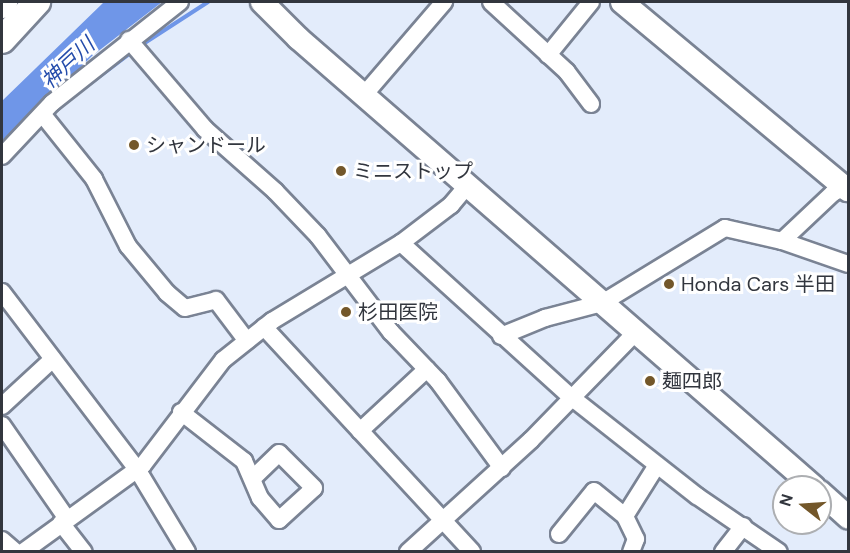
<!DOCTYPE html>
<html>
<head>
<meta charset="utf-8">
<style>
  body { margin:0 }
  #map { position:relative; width:850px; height:553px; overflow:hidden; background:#e3ecfb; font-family:"DM Sans","Noto Sans JP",sans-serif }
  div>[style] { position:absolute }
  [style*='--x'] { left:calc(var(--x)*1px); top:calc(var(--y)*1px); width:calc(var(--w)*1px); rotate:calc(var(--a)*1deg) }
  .water>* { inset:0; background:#6f96e8 }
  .stream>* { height:4px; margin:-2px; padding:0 2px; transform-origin:2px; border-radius:2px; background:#6f96e8 }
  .roads { filter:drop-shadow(2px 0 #7a8394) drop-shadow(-2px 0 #7a8394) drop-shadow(0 2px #7a8394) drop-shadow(0 -2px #7a8394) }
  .street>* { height:16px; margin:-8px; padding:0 8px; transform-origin:8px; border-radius:8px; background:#fff }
  .secondary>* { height:22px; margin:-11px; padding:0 11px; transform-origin:11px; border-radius:11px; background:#fff }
  .primary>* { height:26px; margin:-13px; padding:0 13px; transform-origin:13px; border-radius:13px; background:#fff }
  .dots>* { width:16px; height:16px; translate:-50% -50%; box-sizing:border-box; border:3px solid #fff; border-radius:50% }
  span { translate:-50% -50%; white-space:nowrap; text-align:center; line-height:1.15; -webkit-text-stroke:6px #fff; paint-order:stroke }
  .poi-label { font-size:20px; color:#32363e }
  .left { translate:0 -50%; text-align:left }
  .water-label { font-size:21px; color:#244cab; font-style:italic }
  .frame { position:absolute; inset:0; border:3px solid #32363e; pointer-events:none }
  .north { position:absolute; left:772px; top:475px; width:60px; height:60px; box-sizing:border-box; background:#fff; border:2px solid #adafb2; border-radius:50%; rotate:287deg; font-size:16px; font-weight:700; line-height:24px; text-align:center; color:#32363e }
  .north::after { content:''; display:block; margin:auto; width:21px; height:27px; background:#73572a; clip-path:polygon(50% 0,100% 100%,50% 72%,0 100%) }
</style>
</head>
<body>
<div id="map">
  <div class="water">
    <i style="clip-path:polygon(104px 2px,162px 2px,92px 56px,2px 145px,2px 101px)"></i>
  </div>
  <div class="stream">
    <i style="--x:140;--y:46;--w:81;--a:-32.9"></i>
    <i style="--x:83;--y:89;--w:61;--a:-37.1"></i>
  </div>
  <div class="roads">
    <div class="street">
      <i style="--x:491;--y:2;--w:103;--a:42.6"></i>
      <i style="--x:567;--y:72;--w:40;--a:53"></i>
      <i style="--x:129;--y:40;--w:117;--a:49.5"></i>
      <i style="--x:205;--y:129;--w:94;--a:41.5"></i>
      <i style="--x:275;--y:191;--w:62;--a:46.3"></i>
      <i style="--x:318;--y:236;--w:121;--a:52.8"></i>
      <i style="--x:391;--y:332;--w:68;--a:46.2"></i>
      <i style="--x:438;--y:381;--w:108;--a:53.7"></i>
      <i style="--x:548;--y:55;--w:68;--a:-50.9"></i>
      <i style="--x:364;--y:95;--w:123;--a:-49.3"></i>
      <i style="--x:43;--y:115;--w:82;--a:51.4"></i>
      <i style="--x:94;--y:179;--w:75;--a:63.1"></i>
      <i style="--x:128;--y:246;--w:61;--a:50.3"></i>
      <i style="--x:167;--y:293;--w:23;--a:40"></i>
      <i style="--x:185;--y:308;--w:32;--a:-14"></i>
      <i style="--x:216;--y:300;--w:51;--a:52.9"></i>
      <i style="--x:2;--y:156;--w:73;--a:-46.7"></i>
      <i style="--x:52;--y:103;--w:163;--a:-38.3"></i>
      <i style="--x:782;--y:241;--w:70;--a:-43.3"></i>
      <i style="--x:833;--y:193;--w:17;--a:-28"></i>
      <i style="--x:401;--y:243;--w:229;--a:42.2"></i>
      <i style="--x:571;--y:397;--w:160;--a:38.2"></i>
      <i style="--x:697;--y:496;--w:99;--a:34.3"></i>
      <i style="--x:2;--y:292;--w:223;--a:52.7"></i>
      <i style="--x:137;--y:469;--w:97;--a:58.9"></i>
      <i style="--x:264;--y:327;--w:306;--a:47.2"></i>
      <i style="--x:501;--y:336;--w:48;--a:-22.2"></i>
      <i style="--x:545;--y:318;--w:59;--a:-14.7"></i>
      <i style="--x:602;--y:303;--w:144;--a:-31.4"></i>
      <i style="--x:725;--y:228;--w:58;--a:12.8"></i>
      <i style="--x:782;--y:241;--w:70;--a:19.2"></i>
      <i style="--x:2;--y:406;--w:69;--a:-42.7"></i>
      <i style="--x:181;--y:412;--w:80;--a:37.9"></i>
      <i style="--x:244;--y:461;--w:40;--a:66.6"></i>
      <i style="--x:260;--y:498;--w:29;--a:49"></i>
      <i style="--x:279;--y:520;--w:47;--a:-42.4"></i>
      <i style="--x:314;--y:488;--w:49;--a:-135"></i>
      <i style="--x:279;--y:453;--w:36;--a:136"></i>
      <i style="--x:2;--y:425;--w:114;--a:55.3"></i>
      <i style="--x:360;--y:431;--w:91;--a:-42.8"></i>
      <i style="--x:61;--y:523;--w:37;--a:52"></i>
      <i style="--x:559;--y:534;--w:55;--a:-50.9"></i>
      <i style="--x:594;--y:491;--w:40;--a:39"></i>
      <i style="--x:2;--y:540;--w:18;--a:41"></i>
      <i style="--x:23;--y:552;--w:148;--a:-35.9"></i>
      <i style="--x:143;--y:465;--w:132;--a:-52.7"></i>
      <i style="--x:223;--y:360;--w:63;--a:-38.5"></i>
      <i style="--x:272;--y:321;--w:151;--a:-31.2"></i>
      <i style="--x:401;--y:243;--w:63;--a:-37.2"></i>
      <i style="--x:451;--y:205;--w:25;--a:-50"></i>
      <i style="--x:408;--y:552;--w:166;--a:-42.3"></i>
      <i style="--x:531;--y:440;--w:151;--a:-45.8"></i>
      <i style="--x:631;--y:552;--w:14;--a:-69"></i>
      <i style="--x:636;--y:539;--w:25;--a:-116"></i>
      <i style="--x:625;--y:516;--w:60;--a:-57.9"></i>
      <i style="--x:723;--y:552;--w:33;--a:-52"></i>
    </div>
    <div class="secondary">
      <i style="--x:262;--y:2;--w:51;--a:45"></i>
      <i style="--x:298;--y:38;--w:684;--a:41.03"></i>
      <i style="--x:622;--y:2;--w:294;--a:39.8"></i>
      <i style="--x:820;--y:492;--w:38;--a:42"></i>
    </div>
    <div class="primary">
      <i style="--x:2;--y:5;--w:4;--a:-56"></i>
      <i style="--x:2;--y:40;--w:52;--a:-47.4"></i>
    </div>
  </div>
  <div class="dots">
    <i style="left:134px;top:145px;background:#73572a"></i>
    <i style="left:341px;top:171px;background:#73572a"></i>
    <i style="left:669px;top:284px;background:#73572a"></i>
    <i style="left:346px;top:312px;background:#73572a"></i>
    <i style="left:650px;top:381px;background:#73572a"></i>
  </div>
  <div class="poi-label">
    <span class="left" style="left:146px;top:145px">シャンドール</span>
    <span class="left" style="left:353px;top:171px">ミニストップ</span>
    <span class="left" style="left:681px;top:284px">Honda Cars 半田</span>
    <span class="left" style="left:358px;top:312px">杉田医院</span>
    <span class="left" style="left:662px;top:381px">麺四郎</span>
  </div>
  <div class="water-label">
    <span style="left:68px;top:63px;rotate:-43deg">神戸川</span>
  </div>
  <div class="frame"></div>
  <div class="north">N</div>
</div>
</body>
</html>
